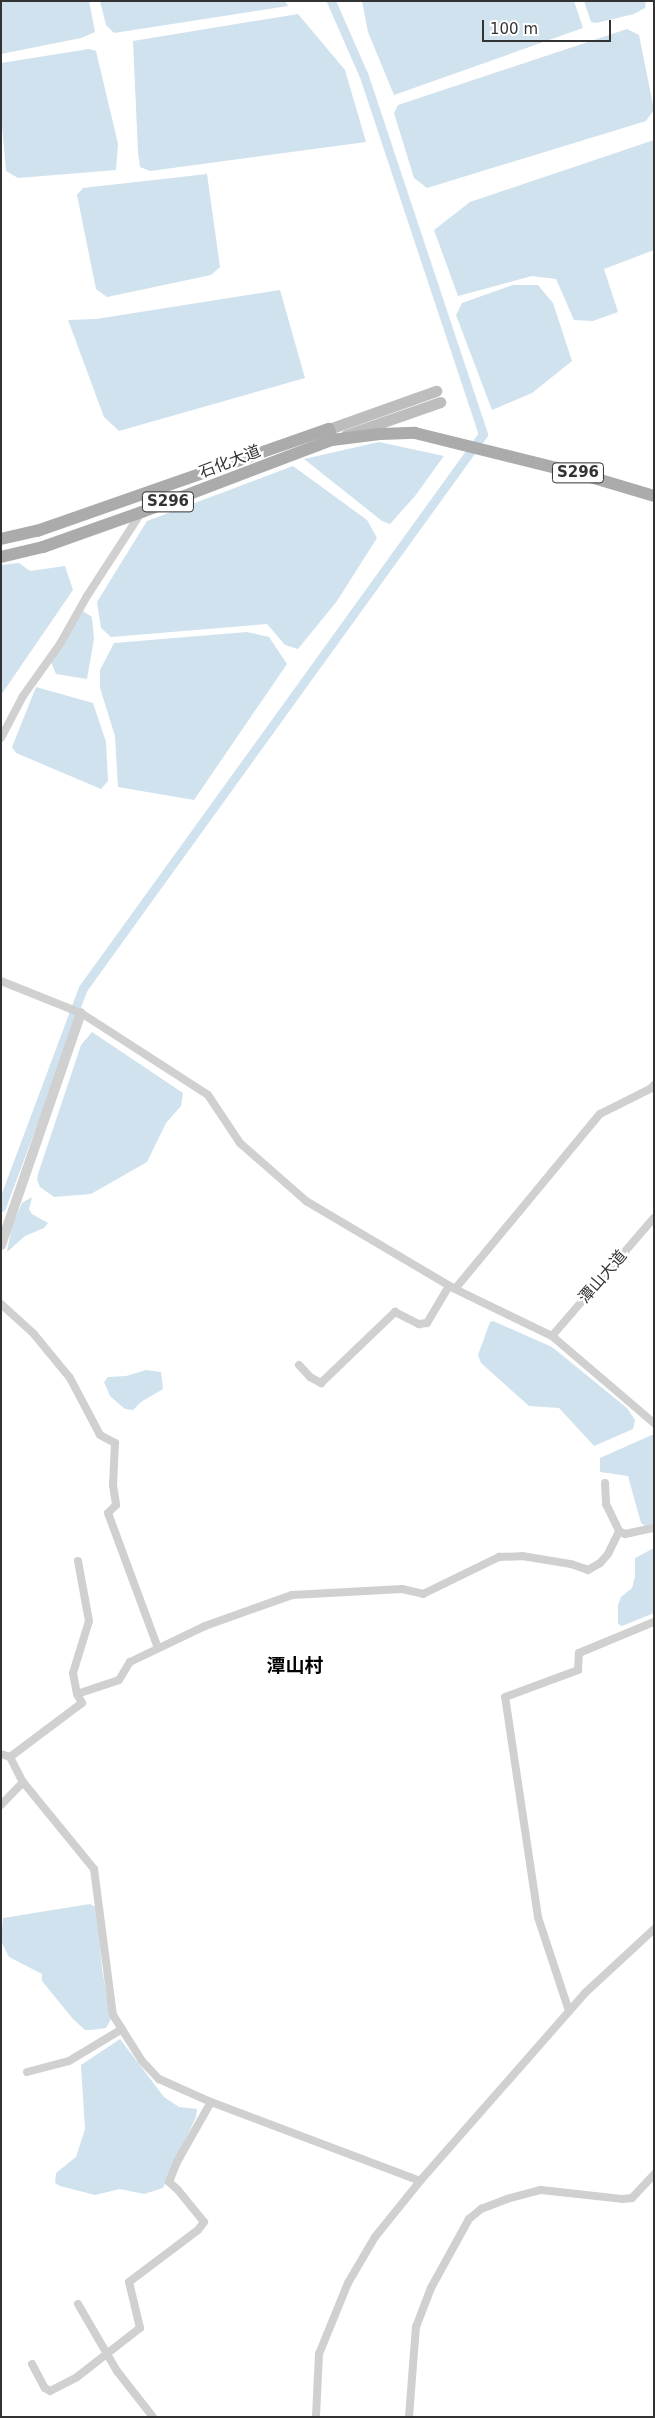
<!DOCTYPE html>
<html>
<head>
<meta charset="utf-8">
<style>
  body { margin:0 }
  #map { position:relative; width:655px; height:2418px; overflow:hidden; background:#fff; font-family:"DejaVu Sans","Noto Sans SC",sans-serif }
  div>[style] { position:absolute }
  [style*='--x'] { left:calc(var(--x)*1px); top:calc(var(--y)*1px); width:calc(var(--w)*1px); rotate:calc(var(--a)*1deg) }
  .water>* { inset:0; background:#cfe2ee }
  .canal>* { height:9px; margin:-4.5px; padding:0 4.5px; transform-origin:4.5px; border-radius:4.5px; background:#cfe2ee }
  .minor>* { height:8px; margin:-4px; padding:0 4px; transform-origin:4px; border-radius:4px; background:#d0d0d0 }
  .tertiary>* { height:10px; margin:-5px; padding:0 5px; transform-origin:5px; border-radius:5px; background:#d0d0d0 }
  .secondary>* { height:11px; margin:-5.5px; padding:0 5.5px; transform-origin:5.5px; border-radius:5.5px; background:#bdbdbd }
  .primary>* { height:12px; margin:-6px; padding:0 6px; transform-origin:6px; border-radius:6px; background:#ababab }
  span { translate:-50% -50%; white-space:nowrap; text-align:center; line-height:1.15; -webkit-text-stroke:5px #fff; paint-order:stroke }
  .shield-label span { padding:1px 4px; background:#fff; border:1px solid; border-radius:4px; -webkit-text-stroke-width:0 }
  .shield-label { font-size:15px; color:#333; font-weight:700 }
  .street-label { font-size:16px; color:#333 }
  .quarter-label { font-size:19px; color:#000; font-weight:700 }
  .frame { position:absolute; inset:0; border:2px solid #333; pointer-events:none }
  .scale { position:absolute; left:482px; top:20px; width:129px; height:22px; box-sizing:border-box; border:2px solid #333; border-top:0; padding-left:6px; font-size:15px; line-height:18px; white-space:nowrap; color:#333; -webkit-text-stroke:4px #fff; paint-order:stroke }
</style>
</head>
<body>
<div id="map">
  <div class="water">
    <i style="clip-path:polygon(1px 1px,89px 1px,95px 32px,81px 38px,1px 54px)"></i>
    <i style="clip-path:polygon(100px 1px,285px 1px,288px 6px,114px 33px,106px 25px)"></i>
    <i style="clip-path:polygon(362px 1px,574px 1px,583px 28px,394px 95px,368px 32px)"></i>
    <i style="clip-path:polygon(584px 1px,646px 1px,645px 8px,634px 14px,596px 23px,591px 22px)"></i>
    <i style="clip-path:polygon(298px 14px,345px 70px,366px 142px,150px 171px,140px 167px,138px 152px,133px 41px)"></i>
    <i style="clip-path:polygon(627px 29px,639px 35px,654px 110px,646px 121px,427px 188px,414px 178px,394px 113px,398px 105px)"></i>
    <i style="clip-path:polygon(89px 49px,96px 51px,118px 144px,116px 170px,18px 178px,6px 171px,1px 113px,1px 63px)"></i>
    <i style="clip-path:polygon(654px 140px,654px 250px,604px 269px,618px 312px,593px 321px,574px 320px,556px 279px,532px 276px,458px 296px,434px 230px,470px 202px)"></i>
    <i style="clip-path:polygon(207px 174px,220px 267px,211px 275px,107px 297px,96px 289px,77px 195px,83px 188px)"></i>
    <i style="clip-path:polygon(513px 285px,538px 285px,553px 303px,572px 361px,532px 393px,492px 410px,456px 315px,462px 303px)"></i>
    <i style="clip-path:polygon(280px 290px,305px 378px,119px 431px,104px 417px,68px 320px,96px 319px)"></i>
    <i style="clip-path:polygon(379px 442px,444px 456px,415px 496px,390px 524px,382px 521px,304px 459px)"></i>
    <i style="clip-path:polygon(293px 466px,367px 520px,377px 538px,337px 601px,298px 649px,285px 645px,267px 624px,111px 637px,101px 628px,97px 602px,147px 521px)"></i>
    <i style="clip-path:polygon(19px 563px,30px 571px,65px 566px,73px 590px,1px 695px,1px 565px)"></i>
    <i style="clip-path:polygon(83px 611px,92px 617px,94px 639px,87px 679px,56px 674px,51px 662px)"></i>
    <i style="clip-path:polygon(247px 632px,269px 637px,287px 664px,194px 800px,118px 787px,115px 736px,100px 688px,100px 670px,114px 643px)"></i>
    <i style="clip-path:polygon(36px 687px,93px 703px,106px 742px,108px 781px,101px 789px,16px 753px,12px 747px)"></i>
    <i style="clip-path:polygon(92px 1032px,183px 1093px,181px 1106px,166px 1123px,147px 1162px,91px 1194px,54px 1197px,40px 1187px,37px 1180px,38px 1174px,81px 1045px)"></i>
    <i style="clip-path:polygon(32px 1197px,29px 1209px,32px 1214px,48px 1223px,44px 1228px,25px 1236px,7px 1252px,12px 1226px,22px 1203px)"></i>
    <i style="clip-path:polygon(493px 1321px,552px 1347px,627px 1408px,635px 1420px,633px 1429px,594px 1446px,559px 1408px,529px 1406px,481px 1363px,478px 1355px,490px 1322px)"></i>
    <i style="clip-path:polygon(146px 1370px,161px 1372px,163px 1389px,141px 1402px,133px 1410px,125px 1409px,110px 1396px,104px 1382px,108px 1377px,126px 1376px)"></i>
    <i style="clip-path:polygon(654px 1434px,654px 1526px,646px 1527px,641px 1523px,628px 1476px,600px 1472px,600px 1458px)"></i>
    <i style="clip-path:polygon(654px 1548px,654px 1613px,622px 1626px,618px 1624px,618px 1605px,621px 1597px,632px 1588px,635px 1577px,635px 1558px)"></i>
    <i style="clip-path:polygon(90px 1904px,97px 1908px,102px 1969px,111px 2019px,106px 2028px,91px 2030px,85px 2030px,73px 2019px,42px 1981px,42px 1974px,9px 1957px,1px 1941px,3px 1918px)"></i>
    <i style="clip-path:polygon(120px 2039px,164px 2097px,179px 2107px,197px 2109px,196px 2117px,163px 2188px,144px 2194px,120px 2189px,95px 2195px,60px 2186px,55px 2183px,56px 2173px,76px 2157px,85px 2129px,81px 2065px)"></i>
  </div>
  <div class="canal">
    <i style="--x:1;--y:1207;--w:234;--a:-69.5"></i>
    <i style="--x:83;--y:988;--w:683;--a:-54.17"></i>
    <i style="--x:483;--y:434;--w:379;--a:-108.4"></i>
    <i style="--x:363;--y:74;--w:80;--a:-113.7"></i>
  </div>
  <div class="minor">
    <i style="--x:1;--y:738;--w:47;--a:-62.4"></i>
    <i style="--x:23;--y:696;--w:64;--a:-54.6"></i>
    <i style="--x:60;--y:644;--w:55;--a:-60.6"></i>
    <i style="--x:87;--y:596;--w:99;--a:-57"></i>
    <i style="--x:1;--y:981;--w:86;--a:21.8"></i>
    <i style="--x:81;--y:1013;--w:151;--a:32.8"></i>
    <i style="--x:208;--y:1095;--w:58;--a:56.3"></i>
    <i style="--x:240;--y:1143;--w:88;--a:41.3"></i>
    <i style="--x:306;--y:1201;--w:173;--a:30.6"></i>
    <i style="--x:455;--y:1289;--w:108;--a:25.9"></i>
    <i style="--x:552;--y:1336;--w:134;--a:40.5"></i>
    <i style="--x:455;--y:1289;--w:227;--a:-50.4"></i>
    <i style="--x:600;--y:1114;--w:56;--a:-26.6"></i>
    <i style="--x:650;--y:1089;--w:6;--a:-45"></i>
    <i style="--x:1;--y:1304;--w:43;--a:42.2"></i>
    <i style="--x:33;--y:1333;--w:58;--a:50.6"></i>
    <i style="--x:70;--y:1378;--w:64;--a:62.2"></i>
    <i style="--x:100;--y:1435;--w:17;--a:28"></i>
    <i style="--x:115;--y:1443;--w:42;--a:92.7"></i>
    <i style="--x:113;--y:1485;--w:20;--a:81"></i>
    <i style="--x:116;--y:1505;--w:11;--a:135"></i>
    <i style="--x:108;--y:1513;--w:144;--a:69.7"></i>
    <i style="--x:552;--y:1336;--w:156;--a:-49.2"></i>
    <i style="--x:299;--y:1365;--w:16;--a:47"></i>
    <i style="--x:310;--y:1377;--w:13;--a:29"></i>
    <i style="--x:321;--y:1383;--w:103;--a:-43.8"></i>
    <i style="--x:395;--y:1312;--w:27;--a:27"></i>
    <i style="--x:419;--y:1324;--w:8;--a:-7"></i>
    <i style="--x:427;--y:1323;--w:43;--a:-59.3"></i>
    <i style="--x:605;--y:1483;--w:21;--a:87"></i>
    <i style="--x:606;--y:1504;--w:30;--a:64"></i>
    <i style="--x:619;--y:1531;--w:7;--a:27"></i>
    <i style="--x:625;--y:1534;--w:30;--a:-12"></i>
    <i style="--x:77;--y:1694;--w:21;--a:-101"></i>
    <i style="--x:73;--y:1673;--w:54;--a:-72.9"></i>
    <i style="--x:89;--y:1621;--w:61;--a:-100.4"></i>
    <i style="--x:1;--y:1754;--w:9;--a:18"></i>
    <i style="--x:10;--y:1757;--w:28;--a:63"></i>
    <i style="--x:23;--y:1782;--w:112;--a:50.8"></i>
    <i style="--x:94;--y:1869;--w:147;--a:82.6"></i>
    <i style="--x:113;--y:2015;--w:54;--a:57.8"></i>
    <i style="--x:142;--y:2061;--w:25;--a:47"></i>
    <i style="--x:159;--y:2079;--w:57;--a:23.9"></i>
    <i style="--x:211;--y:2102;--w:223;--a:20.7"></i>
    <i style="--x:10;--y:1757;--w:90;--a:-36.9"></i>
    <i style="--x:82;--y:1703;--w:10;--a:-119"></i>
    <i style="--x:77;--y:1694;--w:44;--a:-18.4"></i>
    <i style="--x:119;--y:1680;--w:21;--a:-59"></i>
    <i style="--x:130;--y:1662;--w:83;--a:-25.6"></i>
    <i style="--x:205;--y:1626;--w:92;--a:-19.6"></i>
    <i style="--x:292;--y:1595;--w:110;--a:-3.1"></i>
    <i style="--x:402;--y:1589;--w:22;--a:13"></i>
    <i style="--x:423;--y:1594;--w:85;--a:-26"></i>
    <i style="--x:499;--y:1557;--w:23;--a:-2"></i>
    <i style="--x:522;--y:1556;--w:50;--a:9.3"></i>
    <i style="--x:571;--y:1564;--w:18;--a:19"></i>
    <i style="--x:588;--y:1570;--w:14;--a:-30"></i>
    <i style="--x:600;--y:1563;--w:12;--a:-48"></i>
    <i style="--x:608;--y:1554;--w:25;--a:-64"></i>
    <i style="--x:1;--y:1805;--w:32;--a:-46"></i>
    <i style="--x:569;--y:2011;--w:99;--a:-108.3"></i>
    <i style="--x:538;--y:1917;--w:222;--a:-98.5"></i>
    <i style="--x:505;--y:1697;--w:78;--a:-20.3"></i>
    <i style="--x:578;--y:1670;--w:17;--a:-87"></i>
    <i style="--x:579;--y:1653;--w:81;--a:-22.5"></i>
    <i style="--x:27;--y:2072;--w:43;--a:-14.7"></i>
    <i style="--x:69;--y:2061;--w:62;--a:-31.1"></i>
    <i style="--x:78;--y:2304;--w:78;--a:59.8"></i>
    <i style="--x:117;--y:2371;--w:58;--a:52"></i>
    <i style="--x:32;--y:2364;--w:27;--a:62"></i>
    <i style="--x:45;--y:2388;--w:6;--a:31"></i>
    <i style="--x:50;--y:2391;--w:30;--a:-27"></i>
    <i style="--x:77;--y:2377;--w:80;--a:-37.9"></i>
    <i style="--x:140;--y:2328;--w:47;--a:-103.4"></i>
    <i style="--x:129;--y:2282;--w:86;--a:-37"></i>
    <i style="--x:198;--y:2230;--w:10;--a:-53"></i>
    <i style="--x:204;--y:2222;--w:41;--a:-129.1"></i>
    <i style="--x:178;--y:2190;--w:12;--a:-138"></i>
    <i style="--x:169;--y:2182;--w:22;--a:-68"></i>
    <i style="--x:177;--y:2162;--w:69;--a:-60.5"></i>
    <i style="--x:316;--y:2417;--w:63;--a:-87.3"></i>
    <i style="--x:319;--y:2354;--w:77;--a:-67.8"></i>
    <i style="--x:348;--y:2283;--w:53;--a:-59.6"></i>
    <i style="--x:375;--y:2237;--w:72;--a:-51.2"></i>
    <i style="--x:420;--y:2181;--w:250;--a:-48.7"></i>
    <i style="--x:585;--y:1993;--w:94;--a:-42.8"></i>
    <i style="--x:409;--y:2417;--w:90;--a:-85.6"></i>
    <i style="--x:416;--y:2327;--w:42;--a:-69"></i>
    <i style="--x:431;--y:2288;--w:79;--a:-61.2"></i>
    <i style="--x:469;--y:2219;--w:16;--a:-40"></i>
    <i style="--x:481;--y:2209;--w:28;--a:-21"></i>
    <i style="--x:507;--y:2199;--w:35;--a:-15"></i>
    <i style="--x:541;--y:2190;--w:81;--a:6.3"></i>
    <i style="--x:622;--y:2199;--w:10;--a:-6"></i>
    <i style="--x:632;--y:2198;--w:33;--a:-47"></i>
  </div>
  <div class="tertiary">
    <i style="--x:1;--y:1245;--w:245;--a:-71"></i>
  </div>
  <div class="secondary">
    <i style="--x:329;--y:429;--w:114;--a:-19.6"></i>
    <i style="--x:346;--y:435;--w:100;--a:-19.3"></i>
  </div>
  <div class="primary">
    <i style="--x:1;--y:539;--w:37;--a:-13"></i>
    <i style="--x:37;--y:531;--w:309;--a:-19.3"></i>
    <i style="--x:329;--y:429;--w:11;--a:75"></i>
    <i style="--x:1;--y:557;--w:43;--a:-13.4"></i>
    <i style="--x:43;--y:547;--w:105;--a:-19.5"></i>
    <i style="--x:142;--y:512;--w:203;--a:-20.8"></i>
    <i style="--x:332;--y:440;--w:48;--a:-7.1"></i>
    <i style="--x:380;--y:434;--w:35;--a:-2"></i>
    <i style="--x:415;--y:433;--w:167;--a:13.9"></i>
    <i style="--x:577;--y:473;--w:80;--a:16.6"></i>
  </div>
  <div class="shield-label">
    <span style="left:578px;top:473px">S296</span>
    <span style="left:168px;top:502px">S296</span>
  </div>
  <div class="street-label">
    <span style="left:230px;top:462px;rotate:-21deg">石化大道</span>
    <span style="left:603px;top:1277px;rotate:-49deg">潭山大道</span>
  </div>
  <div class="quarter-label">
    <span style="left:295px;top:1666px">潭山村</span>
  </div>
  <div class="frame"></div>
  <div class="scale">100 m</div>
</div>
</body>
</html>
